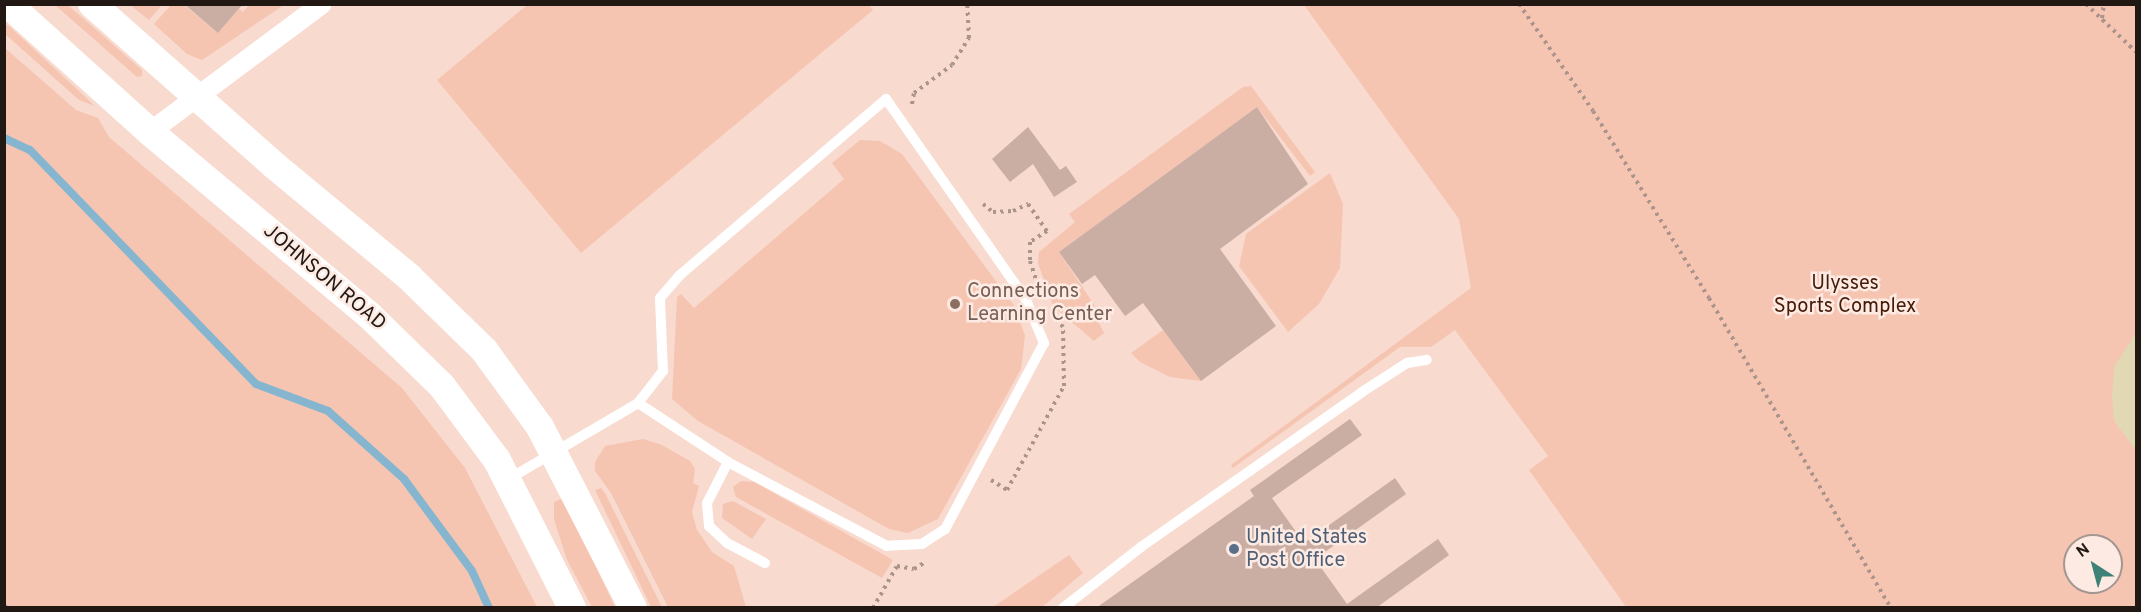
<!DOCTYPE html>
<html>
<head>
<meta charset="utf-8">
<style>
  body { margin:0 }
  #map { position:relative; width:2141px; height:612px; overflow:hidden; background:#f8dacf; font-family:Overpass,sans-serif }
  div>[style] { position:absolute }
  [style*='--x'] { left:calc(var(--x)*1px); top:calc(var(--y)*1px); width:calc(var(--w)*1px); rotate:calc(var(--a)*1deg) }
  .green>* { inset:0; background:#f6c5b2 }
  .sand>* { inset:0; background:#e2d8b3 }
  .stream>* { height:8px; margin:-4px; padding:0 4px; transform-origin:4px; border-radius:4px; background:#86b6cf }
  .building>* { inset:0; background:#caaea3 }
  .path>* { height:4px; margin-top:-2px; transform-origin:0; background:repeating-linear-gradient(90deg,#ab948b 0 3px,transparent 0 7.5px) }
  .service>* { height:10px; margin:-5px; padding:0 5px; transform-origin:5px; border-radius:5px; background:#fff }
  .minor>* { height:20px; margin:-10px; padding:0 10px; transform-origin:10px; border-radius:10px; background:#fff }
  .secondary>* { height:28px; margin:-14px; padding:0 14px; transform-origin:14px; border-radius:14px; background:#fff }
  .dots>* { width:16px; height:16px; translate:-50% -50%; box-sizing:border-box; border:3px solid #fceae3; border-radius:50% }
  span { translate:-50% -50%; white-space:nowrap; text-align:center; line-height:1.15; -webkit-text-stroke:5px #fceae3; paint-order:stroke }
  .street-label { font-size:20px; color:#211713 }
  .park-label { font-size:20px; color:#461a06 }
  .education-label { font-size:20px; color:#785e54 }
  .left { translate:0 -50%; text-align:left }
  .service-label { font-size:20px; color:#4e5e75 }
  .frame { position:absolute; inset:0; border:6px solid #211713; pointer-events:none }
  .north { position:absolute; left:2063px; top:534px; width:60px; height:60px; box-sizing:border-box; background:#fceae3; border:2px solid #a49690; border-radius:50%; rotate:324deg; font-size:16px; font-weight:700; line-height:24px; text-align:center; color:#211713 }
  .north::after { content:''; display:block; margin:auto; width:21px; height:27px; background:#3e8277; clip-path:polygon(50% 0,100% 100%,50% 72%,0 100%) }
</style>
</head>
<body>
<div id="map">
  <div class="green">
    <i style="clip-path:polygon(868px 4px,873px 10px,581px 253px,437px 80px,527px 5px)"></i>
    <i style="clip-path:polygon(55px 5px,68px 5px,142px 70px,142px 76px,137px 77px)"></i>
    <i style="clip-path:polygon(130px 5px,162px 5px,149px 20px)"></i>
    <i style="clip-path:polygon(171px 5px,184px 5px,218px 33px,239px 9px,243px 12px,249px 5px,284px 5px,202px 60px,187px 54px,154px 24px)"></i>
    <i style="clip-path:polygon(evenodd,1304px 5px,2136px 5px,2136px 607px,1626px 607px,1529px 470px,1548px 456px,1455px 330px,1431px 347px,1400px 347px,1233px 468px,1231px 465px,1471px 288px,1459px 219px,1304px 5px,2075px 546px,2111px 546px,2111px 582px,2075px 582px,2075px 546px)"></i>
    <i style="clip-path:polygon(4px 23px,10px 27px,95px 106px,79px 100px,5px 34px)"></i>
    <i style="clip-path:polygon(5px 48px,76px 110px,98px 118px,109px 137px,402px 388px,465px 468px,537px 607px,5px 607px)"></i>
    <i style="clip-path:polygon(1251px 86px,1315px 172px,1310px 176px,1257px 107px,1059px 252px,1101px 315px,1097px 319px,1104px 333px,1094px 341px,1053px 306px,1038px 263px,1039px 252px,1075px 222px,1069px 214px,1243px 87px)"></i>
    <i style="clip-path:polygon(860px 140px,880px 141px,902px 154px,1015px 307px,1025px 336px,1021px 369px,938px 519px,908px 533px,889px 529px,698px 421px,672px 399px,677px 297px,681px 294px,694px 308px,844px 179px,832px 163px)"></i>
    <i style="clip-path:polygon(1330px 173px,1343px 204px,1340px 268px,1319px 304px,1288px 332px,1239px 266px,1246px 234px)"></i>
    <i style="clip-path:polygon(1163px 330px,1201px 381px,1170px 377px,1140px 362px,1131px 353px)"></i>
    <i style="clip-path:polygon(643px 439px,662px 445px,690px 461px,695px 469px,693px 483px,699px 486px,692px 512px,697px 530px,712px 552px,734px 566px,746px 607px,668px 607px,611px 493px,595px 471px,595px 462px,605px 446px)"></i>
    <i style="clip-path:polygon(741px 481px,754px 482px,893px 560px,882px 578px,736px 497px,733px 487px)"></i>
    <i style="clip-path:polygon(601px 488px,605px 493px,662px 607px,651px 607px,595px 490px)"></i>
    <i style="clip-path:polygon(563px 498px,615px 607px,592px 607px,567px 560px,554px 519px,554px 502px)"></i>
    <i style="clip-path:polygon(733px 501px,766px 519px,752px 539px,722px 518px,723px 504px)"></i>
    <i style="clip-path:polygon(1069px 555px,1083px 573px,1042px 607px,993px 607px)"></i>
  </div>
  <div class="sand">
    <i style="clip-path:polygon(2136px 333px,2136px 450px,2114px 421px,2112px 395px,2114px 367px)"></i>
  </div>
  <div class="stream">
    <i style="--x:4;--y:138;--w:29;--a:25"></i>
    <i style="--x:30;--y:150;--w:325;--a:46"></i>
    <i style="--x:256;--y:384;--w:77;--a:20.6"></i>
    <i style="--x:328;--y:411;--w:102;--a:41.8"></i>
    <i style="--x:404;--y:479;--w:114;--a:53.5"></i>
    <i style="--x:472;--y:571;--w:41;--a:65.3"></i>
  </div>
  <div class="building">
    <i style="clip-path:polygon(184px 4px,243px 4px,218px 33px)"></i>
    <i style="clip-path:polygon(1257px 107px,1308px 184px,1220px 249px,1276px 326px,1201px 381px,1143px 303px,1125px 316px,1095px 275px,1082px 284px,1059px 252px)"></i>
    <i style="clip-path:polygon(1028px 127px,1060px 170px,1066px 166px,1077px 182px,1054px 197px,1033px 164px,1010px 182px,992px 159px)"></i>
    <i style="clip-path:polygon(1350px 419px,1362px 435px,1272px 498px,1304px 543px,1395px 478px,1406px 494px,1315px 559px,1347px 604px,1438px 539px,1449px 555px,1376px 608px,1096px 608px,1254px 496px,1250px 490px)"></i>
  </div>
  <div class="path">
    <i style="--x:1519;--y:4;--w:130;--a:55.3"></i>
    <i style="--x:1593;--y:111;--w:220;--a:58.2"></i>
    <i style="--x:1709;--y:298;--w:359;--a:59.6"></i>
    <i style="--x:2086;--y:4;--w:69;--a:43.8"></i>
    <i style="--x:2102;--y:18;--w:14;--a:-82"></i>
    <i style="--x:912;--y:104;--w:11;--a:-80"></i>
    <i style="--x:914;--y:93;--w:47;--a:-36.4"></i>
    <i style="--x:952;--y:65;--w:32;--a:-58"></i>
    <i style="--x:969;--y:38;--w:34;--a:-93"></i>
    <i style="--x:983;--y:204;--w:13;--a:39"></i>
    <i style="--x:993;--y:212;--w:20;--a:-3"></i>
    <i style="--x:1013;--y:211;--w:17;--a:-25"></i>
    <i style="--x:1028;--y:204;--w:33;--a:55"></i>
    <i style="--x:1047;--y:231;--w:20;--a:147"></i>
    <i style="--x:1030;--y:242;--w:19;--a:90"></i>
    <i style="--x:1030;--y:261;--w:20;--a:72"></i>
    <i style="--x:991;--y:480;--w:19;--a:32"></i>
    <i style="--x:1007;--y:490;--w:119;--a:-61.3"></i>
    <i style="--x:1064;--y:386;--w:59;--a:-91"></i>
    <i style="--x:1063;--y:327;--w:14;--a:-129"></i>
    <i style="--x:4;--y:605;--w:4;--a:45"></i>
    <i style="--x:873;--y:608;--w:48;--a:-60.3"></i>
    <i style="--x:897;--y:566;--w:17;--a:10"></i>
    <i style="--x:914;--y:569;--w:12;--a:-31"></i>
  </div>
  <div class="service">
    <i style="--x:638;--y:403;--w:108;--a:33.2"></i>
    <i style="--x:507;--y:480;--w:152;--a:-30.4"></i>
    <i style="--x:638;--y:403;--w:41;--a:-52"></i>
    <i style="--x:663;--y:371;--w:73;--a:-92.4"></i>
    <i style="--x:660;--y:298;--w:30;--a:-49"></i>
    <i style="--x:680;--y:275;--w:271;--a:-40.5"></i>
    <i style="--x:886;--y:99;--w:245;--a:55.1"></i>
    <i style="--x:1026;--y:300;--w:47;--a:67.3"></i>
    <i style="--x:1044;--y:343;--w:211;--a:118"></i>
    <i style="--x:945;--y:529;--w:27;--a:147"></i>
    <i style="--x:922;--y:544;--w:35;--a:177"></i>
    <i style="--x:887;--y:546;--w:180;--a:-152.2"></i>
    <i style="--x:728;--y:462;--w:46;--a:117.1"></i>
    <i style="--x:707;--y:503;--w:23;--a:85"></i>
    <i style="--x:709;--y:526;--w:25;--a:43"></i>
    <i style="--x:727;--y:543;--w:43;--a:27.8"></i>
    <i style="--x:1063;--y:608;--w:99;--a:-38"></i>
    <i style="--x:1141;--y:547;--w:270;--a:-35"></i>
    <i style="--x:1362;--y:392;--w:54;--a:-32.8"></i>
    <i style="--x:1407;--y:363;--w:20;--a:-9"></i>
  </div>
  <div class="minor">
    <i style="--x:150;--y:132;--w:214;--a:-36.7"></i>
  </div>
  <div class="secondary">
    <i style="--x:8;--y:4;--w:191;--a:42"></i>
    <i style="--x:150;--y:132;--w:287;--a:39.9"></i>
    <i style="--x:370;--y:316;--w:100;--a:44.2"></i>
    <i style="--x:442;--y:386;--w:92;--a:53.4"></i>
    <i style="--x:497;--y:460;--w:166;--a:63.1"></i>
    <i style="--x:92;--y:4;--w:244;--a:41.5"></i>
    <i style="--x:275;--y:166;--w:174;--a:39.6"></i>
    <i style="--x:409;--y:277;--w:105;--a:44.2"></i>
    <i style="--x:484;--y:350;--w:95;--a:54"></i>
    <i style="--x:540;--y:427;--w:203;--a:62.8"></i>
  </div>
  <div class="dots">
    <i style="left:955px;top:304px;background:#8d6e63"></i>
    <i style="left:1234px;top:549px;background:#5c6f8a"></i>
  </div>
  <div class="street-label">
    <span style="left:324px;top:278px;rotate:40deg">JOHNSON ROAD</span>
  </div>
  <div class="park-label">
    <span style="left:1845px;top:296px">Ulysses<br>Sports Complex</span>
  </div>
  <div class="education-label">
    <span class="left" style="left:967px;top:304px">Connections<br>Learning Center</span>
  </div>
  <div class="service-label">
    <span class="left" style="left:1246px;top:550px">United States<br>Post Office</span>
  </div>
  <div class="frame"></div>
  <div class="north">N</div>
</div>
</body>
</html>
